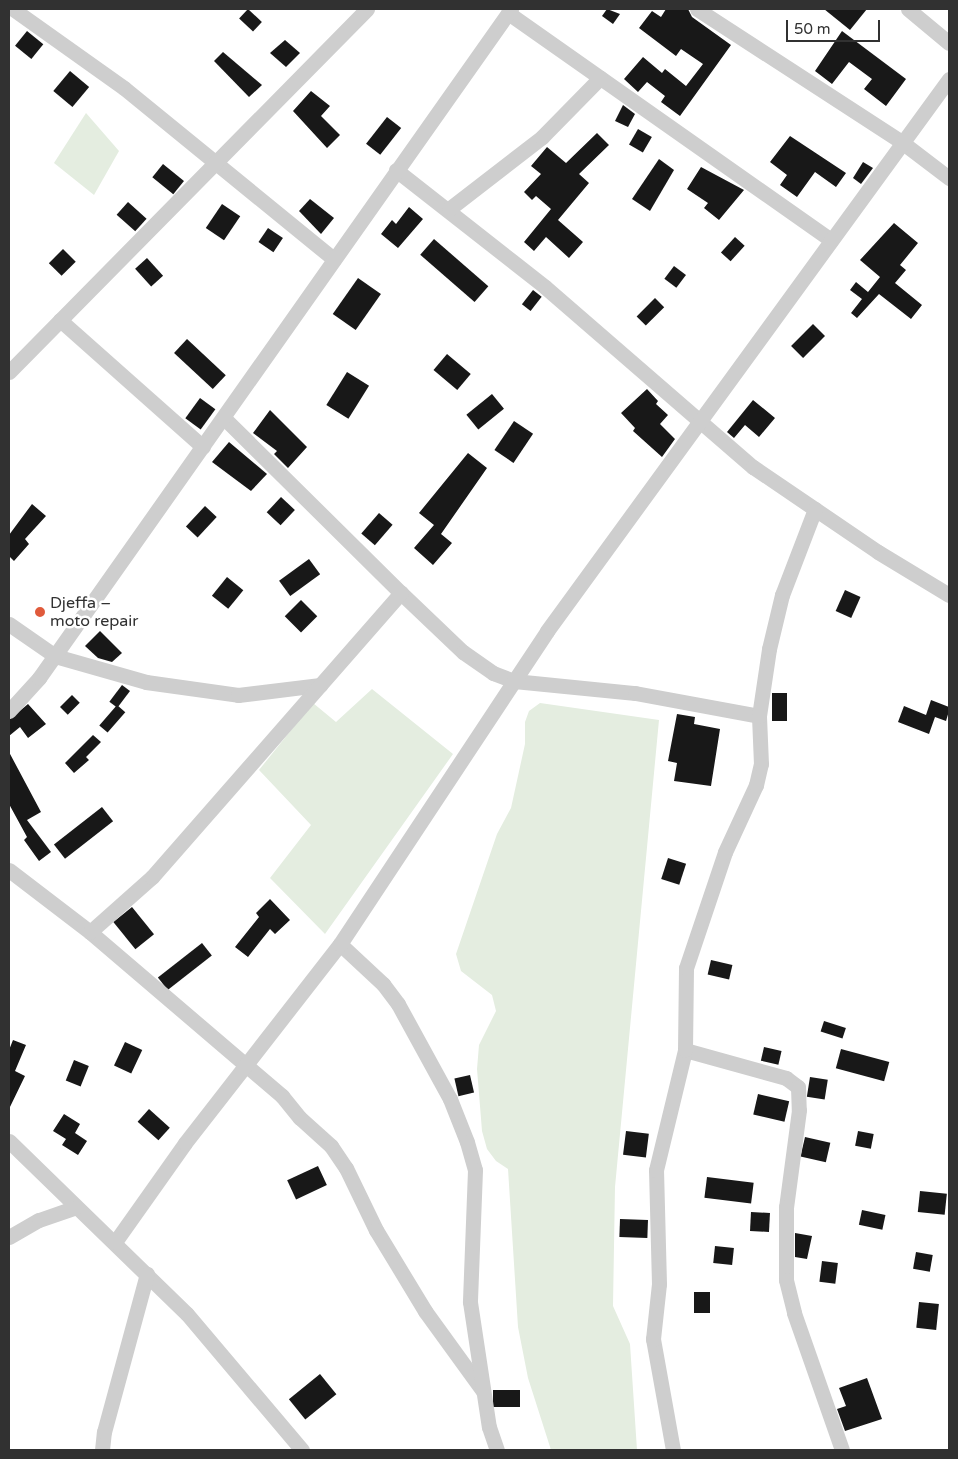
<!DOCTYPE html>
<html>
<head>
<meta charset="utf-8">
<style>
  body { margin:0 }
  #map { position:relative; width:958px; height:1459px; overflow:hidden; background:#fff; font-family:"Varela Round",sans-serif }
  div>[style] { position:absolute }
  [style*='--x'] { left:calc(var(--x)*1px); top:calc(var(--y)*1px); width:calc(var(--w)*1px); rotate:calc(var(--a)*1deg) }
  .green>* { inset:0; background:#e4ede0 }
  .building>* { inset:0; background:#181818; transform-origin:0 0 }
  .minor>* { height:15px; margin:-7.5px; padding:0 7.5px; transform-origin:7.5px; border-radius:7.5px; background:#cecece }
  .dots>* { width:14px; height:14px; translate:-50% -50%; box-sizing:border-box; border:2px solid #fff; border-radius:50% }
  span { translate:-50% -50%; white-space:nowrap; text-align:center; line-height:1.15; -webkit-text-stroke:5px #fff; paint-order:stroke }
  .poi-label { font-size:16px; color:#313131 }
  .left { translate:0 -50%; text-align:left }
  .frame { position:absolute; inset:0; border:10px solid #313131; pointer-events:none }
  .scale { position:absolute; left:786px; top:20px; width:94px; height:22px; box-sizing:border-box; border:2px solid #313131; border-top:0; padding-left:6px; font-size:15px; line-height:18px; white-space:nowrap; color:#313131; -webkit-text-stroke:4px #fff; paint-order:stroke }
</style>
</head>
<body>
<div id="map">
  <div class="green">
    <i style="clip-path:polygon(86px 113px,119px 151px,94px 195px,54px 163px)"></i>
    <i style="clip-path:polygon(372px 689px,453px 754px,325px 934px,270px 878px,311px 825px,259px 770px,313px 703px,336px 722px)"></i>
    <i style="clip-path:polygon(540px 703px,659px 720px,615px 1187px,613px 1306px,630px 1344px,637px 1450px,551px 1450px,528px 1378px,518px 1327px,508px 1169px,496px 1161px,487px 1149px,482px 1131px,477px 1069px,479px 1045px,496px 1011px,492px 995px,461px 971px,456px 954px,497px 834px,511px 808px,525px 744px,525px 722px,529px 711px)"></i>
  </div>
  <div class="building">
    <i style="left:248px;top:9px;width:19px;height:13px;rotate:43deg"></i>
    <i style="clip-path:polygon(607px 9px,620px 14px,613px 24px,602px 16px)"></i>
    <i style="clip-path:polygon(666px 9px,688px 9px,692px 17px,731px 45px,680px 116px,661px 102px,665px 96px,647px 82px,638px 92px,624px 79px,643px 57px,662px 73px,665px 69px,686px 86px,703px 64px,681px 49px,676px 56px,639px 28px,652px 11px,661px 17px)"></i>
    <i style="clip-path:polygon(824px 9px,867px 9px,850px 30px)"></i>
    <i style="left:27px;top:31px;width:21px;height:19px;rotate:39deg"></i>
    <i style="clip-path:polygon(842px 31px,906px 79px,886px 106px,864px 89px,872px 79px,849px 62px,832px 84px,815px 71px)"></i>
    <i style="clip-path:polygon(285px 40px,300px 53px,286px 67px,270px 53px)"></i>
    <i style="clip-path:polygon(223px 52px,262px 85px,249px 97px,214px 61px)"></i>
    <i style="left:70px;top:71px;width:25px;height:26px;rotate:40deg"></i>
    <i style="clip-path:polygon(311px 91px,330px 106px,321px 116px,340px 135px,327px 148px,293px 111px)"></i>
    <i style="clip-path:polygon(623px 105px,635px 114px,628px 127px,615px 121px)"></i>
    <i style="left:387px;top:117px;width:18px;height:34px;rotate:38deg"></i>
    <i style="left:638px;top:129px;width:16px;height:18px;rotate:30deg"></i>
    <i style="clip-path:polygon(597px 133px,609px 145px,579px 174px,589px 183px,558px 220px,583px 242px,569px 258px,546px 237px,534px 251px,524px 242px,551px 209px,536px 196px,532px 200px,524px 192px,541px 174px,531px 166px,547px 147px,566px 163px)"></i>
    <i style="clip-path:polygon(790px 136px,846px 173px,836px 187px,815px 172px,797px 197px,780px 185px,787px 175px,770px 162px)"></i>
    <i style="clip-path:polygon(659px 159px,674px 170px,650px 211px,632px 199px)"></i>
    <i style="clip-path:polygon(863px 162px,873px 168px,861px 184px,853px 178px)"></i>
    <i style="left:163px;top:164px;width:27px;height:17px;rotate:39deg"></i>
    <i style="clip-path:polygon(701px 167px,744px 190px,719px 220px,704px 208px,708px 203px,687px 189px)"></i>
    <i style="clip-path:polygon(310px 199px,334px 218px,321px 234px,299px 211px)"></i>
    <i style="left:128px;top:202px;width:25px;height:17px;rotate:42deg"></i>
    <i style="left:222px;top:204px;width:22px;height:29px;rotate:34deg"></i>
    <i style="clip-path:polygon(409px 207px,423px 219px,398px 248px,381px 234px,392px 220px,396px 224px)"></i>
    <i style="clip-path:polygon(894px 223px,918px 243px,900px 265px,906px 270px,895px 283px,922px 305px,911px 319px,879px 294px,857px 318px,851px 313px,862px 299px,850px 290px,856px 282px,868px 292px,880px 277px,860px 260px)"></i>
    <i style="left:268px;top:228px;width:18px;height:17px;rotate:34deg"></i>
    <i style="left:735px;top:237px;width:13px;height:21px;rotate:42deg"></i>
    <i style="left:434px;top:239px;width:72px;height:21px;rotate:41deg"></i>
    <i style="left:63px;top:249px;width:18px;height:20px;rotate:45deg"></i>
    <i style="left:147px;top:258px;width:24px;height:16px;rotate:48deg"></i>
    <i style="left:674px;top:266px;width:15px;height:16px;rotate:37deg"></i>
    <i style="left:358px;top:278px;width:28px;height:44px;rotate:35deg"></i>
    <i style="left:533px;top:290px;width:11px;height:18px;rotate:38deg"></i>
    <i style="left:655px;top:298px;width:13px;height:26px;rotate:45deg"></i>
    <i style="left:813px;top:324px;width:17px;height:31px;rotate:45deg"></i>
    <i style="left:187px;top:339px;width:53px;height:19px;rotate:43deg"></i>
    <i style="left:447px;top:354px;width:31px;height:21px;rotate:40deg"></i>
    <i style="left:347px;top:372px;width:26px;height:39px;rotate:32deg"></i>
    <i style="clip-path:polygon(647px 389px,658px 401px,656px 404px,668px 415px,660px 424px,675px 439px,662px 457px,633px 431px,635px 428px,621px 413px)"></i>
    <i style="left:492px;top:394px;width:19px;height:33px;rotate:51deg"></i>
    <i style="left:200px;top:398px;width:19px;height:25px;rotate:36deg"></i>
    <i style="clip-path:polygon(753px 400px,775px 418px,759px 437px,745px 425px,734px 438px,727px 432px)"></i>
    <i style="clip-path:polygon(270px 410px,307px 447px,288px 468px,274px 454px,277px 451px,253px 433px)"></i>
    <i style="left:514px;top:421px;width:23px;height:35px;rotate:34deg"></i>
    <i style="clip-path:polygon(229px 442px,267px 474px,251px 491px,212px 462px)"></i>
    <i style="clip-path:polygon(468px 453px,487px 468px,441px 534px,452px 543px,433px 565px,414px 548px,434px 525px,419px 513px)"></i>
    <i style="left:281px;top:497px;width:19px;height:21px;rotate:43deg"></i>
    <i style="clip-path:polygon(32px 504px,46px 516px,25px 539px,29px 544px,14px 561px,9px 556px,9px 535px)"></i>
    <i style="left:205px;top:506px;width:16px;height:28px;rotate:43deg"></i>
    <i style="left:379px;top:513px;width:18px;height:27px;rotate:41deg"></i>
    <i style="left:309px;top:559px;width:19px;height:37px;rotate:54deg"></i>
    <i style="left:227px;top:577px;width:21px;height:24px;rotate:39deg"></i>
    <i style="left:845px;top:590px;width:17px;height:23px;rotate:24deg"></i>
    <i style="left:301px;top:600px;width:23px;height:23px;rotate:45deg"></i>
    <i style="clip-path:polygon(100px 631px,122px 653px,112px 662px,98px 658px,85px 646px)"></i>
    <i style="left:122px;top:685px;width:10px;height:21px;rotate:37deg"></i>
    <i style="left:772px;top:693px;width:15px;height:28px"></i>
    <i style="left:72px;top:695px;width:11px;height:17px;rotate:45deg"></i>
    <i style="clip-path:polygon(931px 700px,949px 707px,949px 711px,946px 721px,935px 717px,929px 734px,898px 722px,904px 706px,926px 715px)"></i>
    <i style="clip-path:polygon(28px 704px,46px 724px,28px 738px,20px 727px,9px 736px,9px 720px)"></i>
    <i style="left:117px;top:705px;width:11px;height:27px;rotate:41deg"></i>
    <i style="clip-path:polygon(677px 714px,695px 717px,694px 724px,720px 729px,711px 786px,674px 781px,677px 763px,668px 761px)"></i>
    <i style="clip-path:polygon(93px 735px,101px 742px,86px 757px,89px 760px,74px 773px,65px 763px)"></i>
    <i style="clip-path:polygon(9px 752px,41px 812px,27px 820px,51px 852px,39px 861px,24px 840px,27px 837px,9px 804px)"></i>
    <i style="left:102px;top:807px;width:18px;height:61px;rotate:52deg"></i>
    <i style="left:668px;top:858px;width:19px;height:22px;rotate:18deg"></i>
    <i style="clip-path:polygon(270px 899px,290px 920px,275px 934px,270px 929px,248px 957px,235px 947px,259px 917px,256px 913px)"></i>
    <i style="left:132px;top:907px;width:35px;height:24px;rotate:51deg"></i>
    <i style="left:202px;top:943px;width:16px;height:56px;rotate:52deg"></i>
    <i style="left:711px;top:960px;width:22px;height:15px;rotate:13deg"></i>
    <i style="left:824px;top:1021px;width:23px;height:11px;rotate:18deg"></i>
    <i style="clip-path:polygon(13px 1040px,26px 1045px,15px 1071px,25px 1076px,9px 1109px,9px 1050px)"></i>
    <i style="left:125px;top:1042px;width:19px;height:26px;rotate:25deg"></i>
    <i style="left:764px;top:1047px;width:18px;height:14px;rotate:13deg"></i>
    <i style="left:841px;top:1049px;width:50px;height:20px;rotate:15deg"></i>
    <i style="left:74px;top:1060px;width:16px;height:22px;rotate:22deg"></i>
    <i style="left:470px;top:1075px;width:18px;height:16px;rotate:77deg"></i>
    <i style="left:810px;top:1077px;width:18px;height:20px;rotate:9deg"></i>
    <i style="left:758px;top:1094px;width:32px;height:21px;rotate:13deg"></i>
    <i style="left:149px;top:1109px;width:28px;height:17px;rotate:42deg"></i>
    <i style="clip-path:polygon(64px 1114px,80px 1124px,75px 1133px,87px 1141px,78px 1155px,62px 1145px,66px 1139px,53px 1131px)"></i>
    <i style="left:626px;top:1131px;width:23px;height:24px;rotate:7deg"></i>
    <i style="left:858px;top:1131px;width:16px;height:15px;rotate:11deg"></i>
    <i style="left:805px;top:1137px;width:26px;height:20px;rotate:13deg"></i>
    <i style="left:318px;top:1166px;width:21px;height:34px;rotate:65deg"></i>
    <i style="left:707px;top:1177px;width:47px;height:21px;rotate:7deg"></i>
    <i style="left:920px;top:1191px;width:27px;height:21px;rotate:6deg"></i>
    <i style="left:862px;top:1210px;width:24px;height:15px;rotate:12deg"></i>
    <i style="left:751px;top:1212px;width:19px;height:19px;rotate:3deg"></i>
    <i style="left:620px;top:1219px;width:28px;height:18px;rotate:2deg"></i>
    <i style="clip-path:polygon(795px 1233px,812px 1236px,807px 1259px,795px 1257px)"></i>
    <i style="left:715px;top:1246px;width:19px;height:17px;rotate:6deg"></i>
    <i style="left:916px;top:1252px;width:17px;height:17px;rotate:10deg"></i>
    <i style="left:822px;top:1261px;width:16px;height:21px;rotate:7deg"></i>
    <i style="left:694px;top:1292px;width:16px;height:21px"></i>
    <i style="left:919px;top:1302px;width:20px;height:26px;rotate:6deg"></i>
    <i style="left:320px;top:1374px;width:26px;height:40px;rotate:51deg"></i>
    <i style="clip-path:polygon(867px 1378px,882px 1419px,845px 1431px,837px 1409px,846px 1406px,839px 1388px)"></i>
    <i style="left:493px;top:1390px;width:27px;height:17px"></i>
  </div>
  <div class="minor">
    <i style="--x:13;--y:9;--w:136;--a:35.4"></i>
    <i style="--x:124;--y:88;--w:271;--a:39.2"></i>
    <i style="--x:697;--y:9;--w:246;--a:33"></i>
    <i style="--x:903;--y:143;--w:58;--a:37.3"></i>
    <i style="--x:908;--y:9;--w:53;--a:39.7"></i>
    <i style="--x:508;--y:13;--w:395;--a:35.1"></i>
    <i style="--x:396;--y:170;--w:189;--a:38.1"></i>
    <i style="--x:545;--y:287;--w:275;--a:40.9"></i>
    <i style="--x:753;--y:467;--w:151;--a:34.2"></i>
    <i style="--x:878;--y:552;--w:83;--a:31.2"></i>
    <i style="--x:449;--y:209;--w:118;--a:-37.7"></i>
    <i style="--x:542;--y:137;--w:83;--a:-45.5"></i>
    <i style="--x:60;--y:320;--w:191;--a:41.6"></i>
    <i style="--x:9;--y:372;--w:510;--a:-45.4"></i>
    <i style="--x:224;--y:418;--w:249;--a:44.7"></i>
    <i style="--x:401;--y:593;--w:86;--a:43.6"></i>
    <i style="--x:463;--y:652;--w:37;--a:35"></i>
    <i style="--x:493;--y:673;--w:22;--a:21"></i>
    <i style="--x:514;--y:681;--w:122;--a:5.7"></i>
    <i style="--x:635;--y:693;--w:126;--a:10.5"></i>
    <i style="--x:9;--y:624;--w:56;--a:34.8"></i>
    <i style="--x:55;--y:656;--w:95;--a:15.9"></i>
    <i style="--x:146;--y:682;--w:93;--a:8"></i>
    <i style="--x:238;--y:695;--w:83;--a:-7"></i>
    <i style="--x:9;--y:711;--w:45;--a:-47.7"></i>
    <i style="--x:39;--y:678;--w:819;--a:-54.8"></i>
    <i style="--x:9;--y:870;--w:102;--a:37.4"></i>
    <i style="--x:90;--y:932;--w:253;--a:40.5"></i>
    <i style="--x:282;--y:1096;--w:28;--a:51"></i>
    <i style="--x:300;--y:1118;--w:42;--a:42.1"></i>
    <i style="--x:331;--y:1146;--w:27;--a:56"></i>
    <i style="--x:346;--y:1168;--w:69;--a:64.2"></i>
    <i style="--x:376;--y:1230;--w:95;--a:58.8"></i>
    <i style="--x:425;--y:1311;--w:99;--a:54.1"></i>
    <i style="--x:90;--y:932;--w:83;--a:-41.6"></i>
    <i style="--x:152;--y:877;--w:378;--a:-48.8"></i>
    <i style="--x:340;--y:944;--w:59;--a:42.9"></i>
    <i style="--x:383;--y:984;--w:25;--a:53"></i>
    <i style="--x:398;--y:1004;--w:108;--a:61.3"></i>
    <i style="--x:450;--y:1099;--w:46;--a:68.4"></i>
    <i style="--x:467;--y:1142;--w:29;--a:74"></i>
    <i style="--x:475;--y:1170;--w:132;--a:92.2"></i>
    <i style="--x:470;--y:1302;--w:126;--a:81.4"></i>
    <i style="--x:489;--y:1427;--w:24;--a:71"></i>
    <i style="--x:685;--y:1050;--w:105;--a:15.5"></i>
    <i style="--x:786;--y:1078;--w:15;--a:37"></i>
    <i style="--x:798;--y:1087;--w:23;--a:88"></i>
    <i style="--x:799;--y:1110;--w:98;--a:97.6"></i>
    <i style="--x:786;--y:1207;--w:73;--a:90"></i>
    <i style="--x:786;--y:1280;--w:34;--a:76"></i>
    <i style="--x:794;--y:1313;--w:145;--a:70.7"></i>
    <i style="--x:9;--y:1141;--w:248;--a:44.2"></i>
    <i style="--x:187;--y:1314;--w:178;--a:49.8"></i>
    <i style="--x:9;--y:1237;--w:34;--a:-30"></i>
    <i style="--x:39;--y:1220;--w:37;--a:-19"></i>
    <i style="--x:115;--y:1242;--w:121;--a:-54.7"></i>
    <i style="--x:185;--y:1143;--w:252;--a:-52.1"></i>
    <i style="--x:340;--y:944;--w:375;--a:-56.5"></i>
    <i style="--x:547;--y:631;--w:683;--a:-53.94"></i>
    <i style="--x:102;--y:1450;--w:18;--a:-84"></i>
    <i style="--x:104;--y:1432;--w:164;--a:-74.8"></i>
    <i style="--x:673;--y:1450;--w:113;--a:-100.2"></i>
    <i style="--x:653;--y:1339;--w:55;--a:-83.8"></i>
    <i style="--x:659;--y:1284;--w:114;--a:-91.5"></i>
    <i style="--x:656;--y:1170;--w:123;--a:-76.4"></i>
    <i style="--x:685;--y:1050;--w:82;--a:-89.3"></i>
    <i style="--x:686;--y:968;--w:122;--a:-71.4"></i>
    <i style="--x:725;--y:852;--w:74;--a:-65.2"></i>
    <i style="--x:756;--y:785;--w:22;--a:-77"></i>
    <i style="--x:761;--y:764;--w:48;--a:-92.4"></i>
    <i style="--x:759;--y:716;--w:68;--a:-81.5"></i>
    <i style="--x:769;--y:649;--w:56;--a:-76.5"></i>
    <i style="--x:782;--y:595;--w:92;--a:-69"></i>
  </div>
  <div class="dots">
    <i style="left:40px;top:612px;background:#e05a3b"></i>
  </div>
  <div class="poi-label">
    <span class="left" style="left:50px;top:612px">Djeffa –<br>moto repair</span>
  </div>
  <div class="frame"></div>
  <div class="scale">50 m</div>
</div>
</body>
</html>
